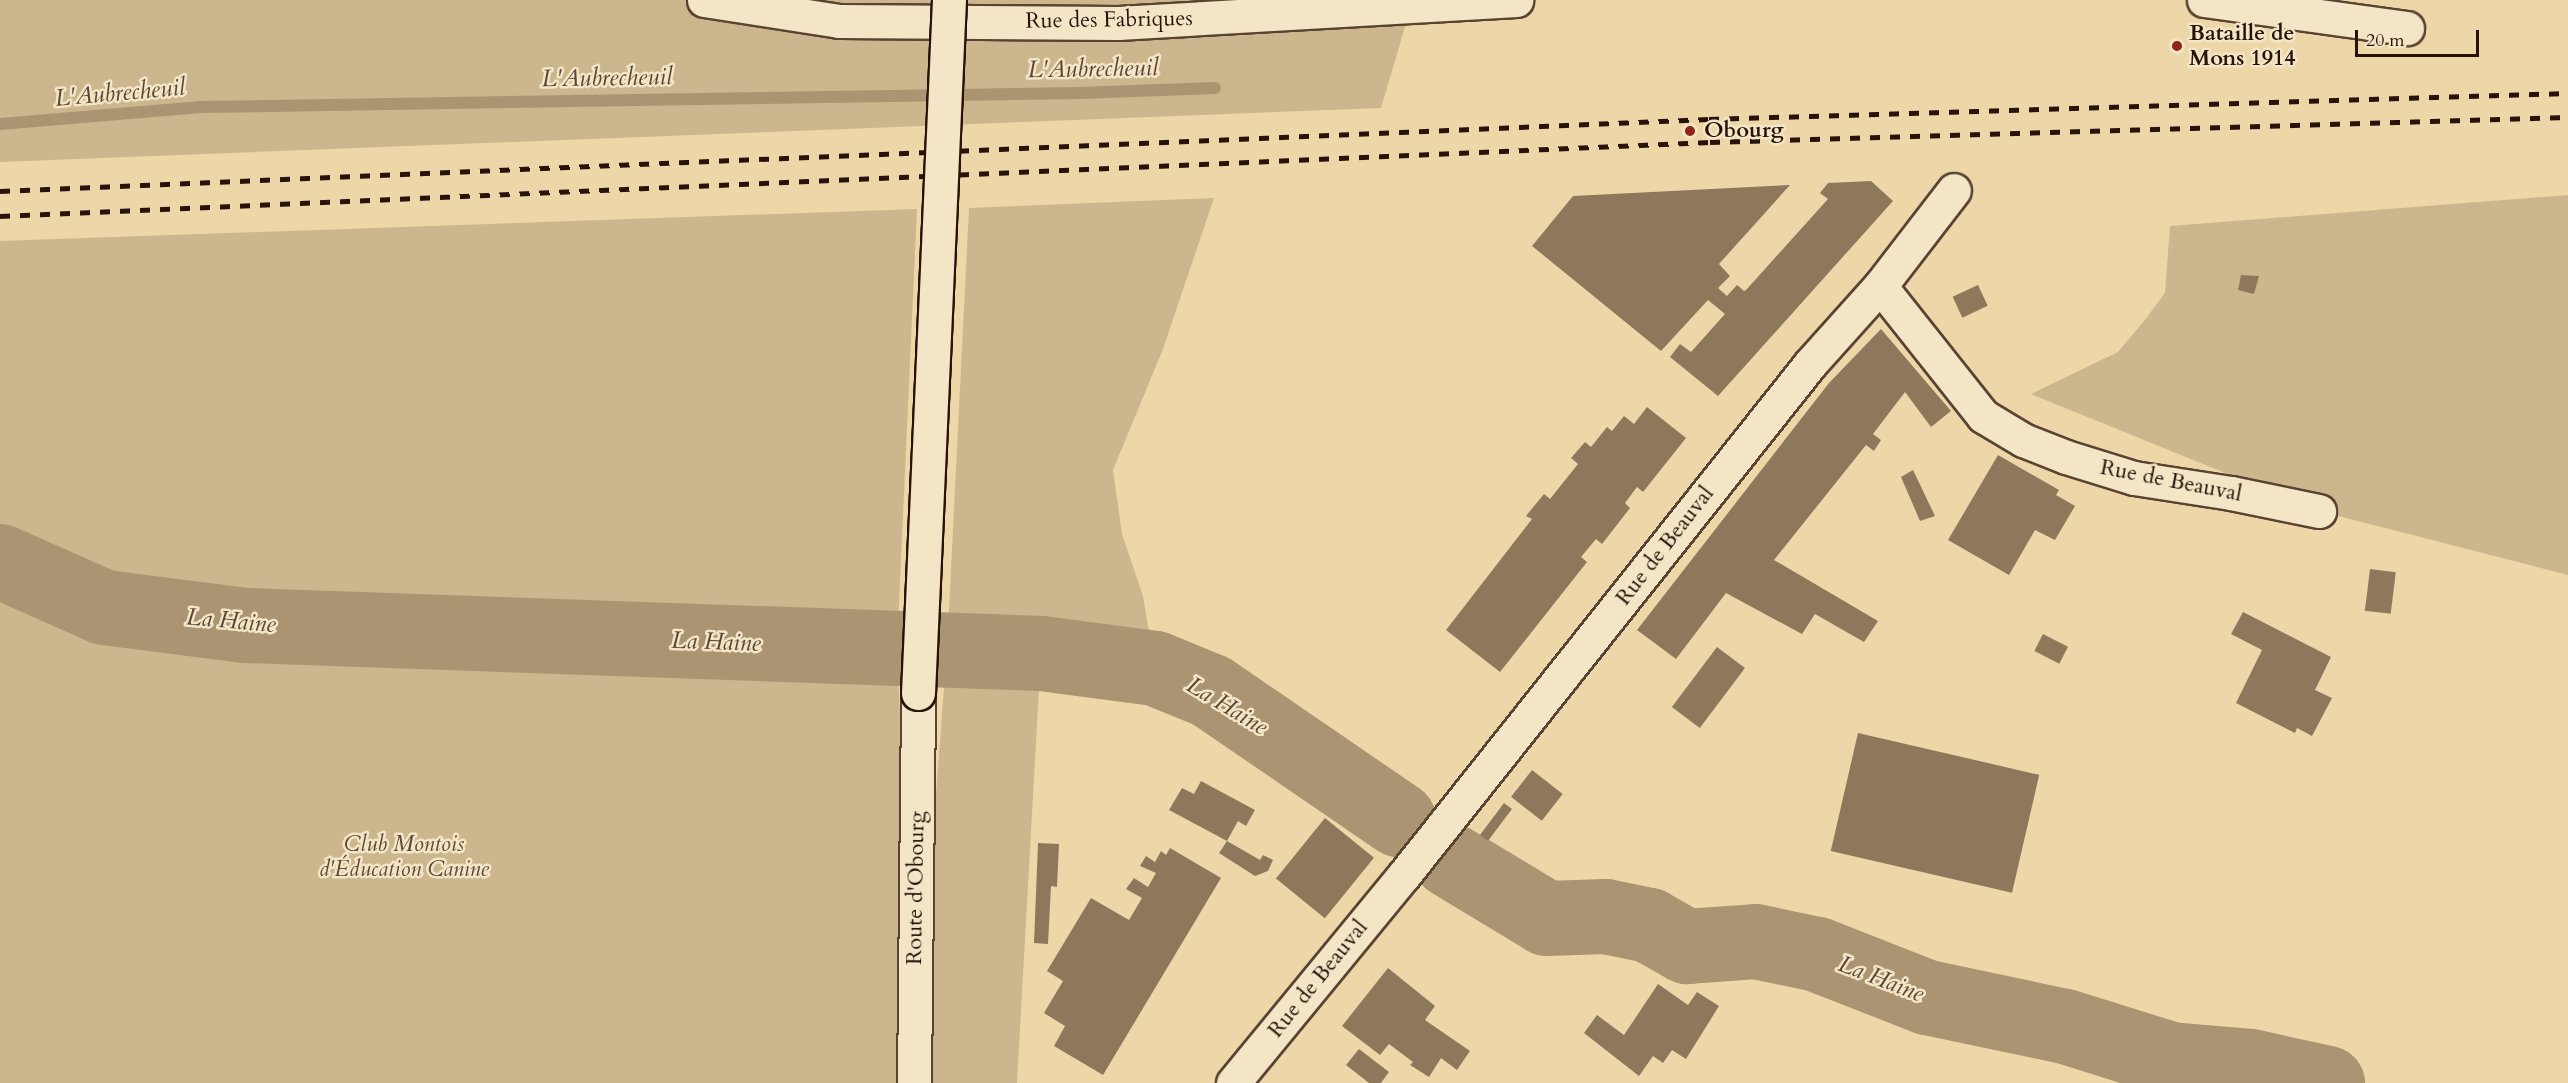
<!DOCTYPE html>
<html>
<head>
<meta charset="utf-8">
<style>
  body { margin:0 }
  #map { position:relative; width:2568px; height:1083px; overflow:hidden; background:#edd7a8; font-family:Cardo,serif }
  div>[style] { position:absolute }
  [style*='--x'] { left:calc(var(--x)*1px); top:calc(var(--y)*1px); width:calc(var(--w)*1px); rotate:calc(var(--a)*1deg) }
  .green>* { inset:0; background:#ccb68d }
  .stream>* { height:12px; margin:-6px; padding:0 6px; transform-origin:6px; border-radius:6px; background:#aa9472 }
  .river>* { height:75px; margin:-37.5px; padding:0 37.5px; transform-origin:37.5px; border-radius:37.5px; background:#aa9472 }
  .building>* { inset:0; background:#8e785c; transform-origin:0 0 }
  .roads { filter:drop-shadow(2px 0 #594332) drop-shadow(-2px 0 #594332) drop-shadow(0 2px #594332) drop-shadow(0 -2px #594332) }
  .street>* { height:33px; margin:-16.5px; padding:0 16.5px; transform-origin:16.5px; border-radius:16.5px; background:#f3e5c6 }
  .secondary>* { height:33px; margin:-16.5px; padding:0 16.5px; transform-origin:16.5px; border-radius:16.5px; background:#f3e5c6 }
  .rail>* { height:4.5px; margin-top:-2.25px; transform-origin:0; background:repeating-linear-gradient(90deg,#28120a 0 10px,transparent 0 20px) }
  .bridges { filter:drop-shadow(2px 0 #28120a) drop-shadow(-2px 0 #28120a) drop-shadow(0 2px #28120a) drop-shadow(0 -2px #28120a) }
  .secondary-bridge>* { height:33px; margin:-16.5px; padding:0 16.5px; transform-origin:16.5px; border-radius:16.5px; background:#f3e5c6 }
  .dots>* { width:16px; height:16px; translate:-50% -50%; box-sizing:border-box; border:3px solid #f3e5c6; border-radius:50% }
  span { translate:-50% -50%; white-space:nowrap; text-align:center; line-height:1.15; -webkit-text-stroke:5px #f3e5c6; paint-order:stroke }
  .street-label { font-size:22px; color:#28120a }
  .poi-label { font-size:22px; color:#28120a; font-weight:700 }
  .left { translate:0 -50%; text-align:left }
  .park-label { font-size:22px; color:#614b38; font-style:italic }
  .water-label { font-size:24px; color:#5c4634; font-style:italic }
  .scale { position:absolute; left:2355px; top:30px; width:124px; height:27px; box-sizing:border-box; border:3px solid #28120a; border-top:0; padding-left:8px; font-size:18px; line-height:21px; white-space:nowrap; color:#28120a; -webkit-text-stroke:4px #f3e5c6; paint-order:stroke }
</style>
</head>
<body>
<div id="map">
  <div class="green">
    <i style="clip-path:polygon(0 0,1413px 0,1381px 108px,0 162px)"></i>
    <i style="clip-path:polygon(2568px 195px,2568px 575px,2319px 511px,2031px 394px,2118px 352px,2144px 321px,2165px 293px,2170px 226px)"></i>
    <i style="clip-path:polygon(1214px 198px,1163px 349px,1113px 470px,1122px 534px,1143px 596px,1155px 668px,1041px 653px,1017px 1083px,0 1083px,0 241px,917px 209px,897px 647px,915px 1070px,947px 649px,969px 208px)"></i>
  </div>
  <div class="stream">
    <i style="--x:0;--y:124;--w:202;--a:-4.8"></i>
    <i style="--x:201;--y:107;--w:878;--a:-0.91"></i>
    <i style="--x:1079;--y:93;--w:136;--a:-2.1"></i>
  </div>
  <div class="river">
    <i style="--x:0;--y:561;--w:114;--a:23.9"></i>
    <i style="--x:104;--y:607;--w:142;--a:7.3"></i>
    <i style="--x:245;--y:625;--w:796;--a:2.01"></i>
    <i style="--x:1041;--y:653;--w:115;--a:7.5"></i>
    <i style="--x:1155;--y:668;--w:61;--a:22.3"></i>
    <i style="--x:1211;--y:691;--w:227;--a:34.4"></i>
    <i style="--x:1450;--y:860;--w:112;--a:31.1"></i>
    <i style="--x:1546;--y:918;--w:59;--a:-1.9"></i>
    <i style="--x:1605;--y:916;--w:45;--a:11.6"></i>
    <i style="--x:1649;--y:925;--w:43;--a:29.6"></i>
    <i style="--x:1686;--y:946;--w:69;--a:-4.1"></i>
    <i style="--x:1755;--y:941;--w:63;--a:11.8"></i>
    <i style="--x:1817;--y:954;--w:118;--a:21.4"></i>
    <i style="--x:1927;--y:997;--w:141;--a:11.9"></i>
    <i style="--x:2065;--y:1026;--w:110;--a:17.4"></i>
    <i style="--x:2170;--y:1059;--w:80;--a:5"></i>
    <i style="--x:2250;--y:1066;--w:79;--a:12.4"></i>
  </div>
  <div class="building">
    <i style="clip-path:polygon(1871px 181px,1893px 201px,1718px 396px,1670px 357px,1680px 344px,1691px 352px,1725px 314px,1708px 300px,1661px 351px,1532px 246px,1573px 196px,1790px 185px,1719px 264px,1730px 276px,1718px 288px,1727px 296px,1737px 285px,1744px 291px,1746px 290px,1828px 199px,1820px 193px,1828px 183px)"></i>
    <i style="clip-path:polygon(2241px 275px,2259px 276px,2254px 294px,2238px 290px)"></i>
    <i style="left:1978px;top:285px;width:23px;height:28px;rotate:65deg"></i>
    <i style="clip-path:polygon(1881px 329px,1951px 411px,1931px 427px,1905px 392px,1873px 434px,1881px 440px,1874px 451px,1866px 445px,1774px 560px,1878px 621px,1864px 642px,1815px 614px,1802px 634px,1726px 593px,1676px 659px,1637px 630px,1829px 383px)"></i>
    <i style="clip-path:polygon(1647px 407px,1686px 438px,1643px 492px,1637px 487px,1625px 503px,1630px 508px,1602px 544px,1596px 539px,1581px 557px,1587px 562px,1500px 672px,1446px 630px,1532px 519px,1526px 516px,1544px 494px,1550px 499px,1578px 464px,1571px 458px,1585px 442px,1591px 447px,1607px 427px,1612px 431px,1624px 416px,1634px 424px)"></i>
    <i style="clip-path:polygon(1998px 455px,2059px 490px,2056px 495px,2075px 506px,2055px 540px,2035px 530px,2009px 575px,1948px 540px)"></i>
    <i style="clip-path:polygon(1913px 470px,1935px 516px,1920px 521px,1901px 477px)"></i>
    <i style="left:2370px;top:569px;width:26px;height:42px;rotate:7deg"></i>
    <i style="clip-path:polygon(2243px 612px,2331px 657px,2315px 690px,2332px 698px,2312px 736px,2297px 728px,2295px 733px,2236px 703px,2262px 650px,2231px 634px)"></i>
    <i style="left:2043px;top:634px;width:28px;height:19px;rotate:27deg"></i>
    <i style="left:1717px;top:647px;width:35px;height:75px;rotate:37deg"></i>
    <i style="left:1858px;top:733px;width:186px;height:121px;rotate:13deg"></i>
    <i style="left:1532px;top:770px;width:39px;height:34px;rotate:38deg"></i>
    <i style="clip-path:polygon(1201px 781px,1255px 810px,1246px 826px,1238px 821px,1227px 841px,1260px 860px,1263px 855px,1273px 860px,1268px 871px,1255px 876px,1219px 853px,1227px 841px,1169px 810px,1182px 788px,1194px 794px)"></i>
    <i style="left:1504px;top:803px;width:10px;height:40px;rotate:37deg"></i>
    <i style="left:1325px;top:818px;width:63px;height:78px;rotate:39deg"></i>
    <i style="clip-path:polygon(1038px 843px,1059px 844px,1057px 887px,1051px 886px,1048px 944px,1034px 943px)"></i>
    <i style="clip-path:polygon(1170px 848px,1221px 878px,1103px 1075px,1054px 1046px,1065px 1026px,1044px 1013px,1063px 981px,1047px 971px,1091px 898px,1129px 920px,1142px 898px,1126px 889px,1134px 878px,1148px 887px,1156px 873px,1140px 866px,1146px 856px,1155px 862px,1161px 851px,1166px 855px)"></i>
    <i style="clip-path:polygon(1388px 968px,1435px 1006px,1425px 1020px,1470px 1051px,1457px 1070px,1441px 1058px,1429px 1077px,1410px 1065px,1413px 1062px,1389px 1044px,1380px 1055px,1342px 1026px)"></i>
    <i style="clip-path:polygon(1658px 984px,1688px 1005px,1697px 992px,1719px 1006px,1686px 1059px,1672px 1050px,1663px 1063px,1653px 1056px,1639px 1076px,1584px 1033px,1597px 1015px,1624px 1035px)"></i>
    <i style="clip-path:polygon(1359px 1049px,1389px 1072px,1381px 1083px,1369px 1083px,1346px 1065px)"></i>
  </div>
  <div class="roads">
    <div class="street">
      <i style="--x:704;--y:0;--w:137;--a:8.8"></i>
      <i style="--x:839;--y:21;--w:279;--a:0.4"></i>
      <i style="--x:1118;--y:23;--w:399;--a:-3.3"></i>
      <i style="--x:2204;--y:0;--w:205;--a:7.9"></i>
      <i style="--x:1880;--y:286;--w:166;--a:51.6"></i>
      <i style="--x:1983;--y:416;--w:47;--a:31"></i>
      <i style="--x:2023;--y:440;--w:46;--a:21.6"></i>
      <i style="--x:2066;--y:457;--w:71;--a:17.2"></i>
      <i style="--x:2134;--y:478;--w:98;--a:8.8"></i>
      <i style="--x:2231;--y:493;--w:90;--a:11.6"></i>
      <i style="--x:1233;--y:1083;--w:269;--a:-50.6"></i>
      <i style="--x:1404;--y:875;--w:653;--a:-51.53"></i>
      <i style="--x:1810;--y:364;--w:105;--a:-48.1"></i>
      <i style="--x:1880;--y:286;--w:121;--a:-52.4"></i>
    </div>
    <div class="secondary">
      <i style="--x:914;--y:1083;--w:390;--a:-89.4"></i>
    </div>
  </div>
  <div class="rail">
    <i style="--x:0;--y:191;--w:1711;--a:-2.41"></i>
    <i style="--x:1709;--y:119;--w:859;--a:-1.73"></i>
    <i style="--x:0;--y:216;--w:1712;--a:-2.48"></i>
    <i style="--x:1710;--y:142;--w:858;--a:-1.67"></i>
  </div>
  <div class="bridges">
    <div class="secondary-bridge">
      <i style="--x:918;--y:693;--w:694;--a:-87.44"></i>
    </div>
  </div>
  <div class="dots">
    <i style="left:2177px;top:46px;background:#8f2418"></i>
    <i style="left:1690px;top:131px;background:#8f2418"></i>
  </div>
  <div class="street-label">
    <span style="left:1109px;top:20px;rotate:-1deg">Rue des Fabriques</span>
    <span style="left:2171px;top:481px;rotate:11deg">Rue de Beauval</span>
    <span style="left:1665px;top:546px;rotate:-52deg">Rue de Beauval</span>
    <span style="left:916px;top:888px;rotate:-89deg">Route d'Obourg</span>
    <span style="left:1318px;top:979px;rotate:-51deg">Rue de Beauval</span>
  </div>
  <div class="poi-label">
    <span class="left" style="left:2189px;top:46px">Bataille de<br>Mons 1914</span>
    <span class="left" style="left:1704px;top:131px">Obourg</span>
  </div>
  <div class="park-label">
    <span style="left:404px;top:857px">Club Montois<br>d'Éducation Canine</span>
  </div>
  <div class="water-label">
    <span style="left:1093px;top:69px;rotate:-1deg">L'Aubrecheuil</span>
    <span style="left:607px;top:78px;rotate:-1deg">L'Aubrecheuil</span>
    <span style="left:120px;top:93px;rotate:-5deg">L'Aubrecheuil</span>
    <span style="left:231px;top:621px;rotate:5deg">La Haine</span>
    <span style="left:716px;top:642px;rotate:2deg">La Haine</span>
    <span style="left:1227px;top:706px;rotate:31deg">La Haine</span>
    <span style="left:1881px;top:979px;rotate:21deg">La Haine</span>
  </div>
  <div class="scale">20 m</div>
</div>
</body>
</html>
